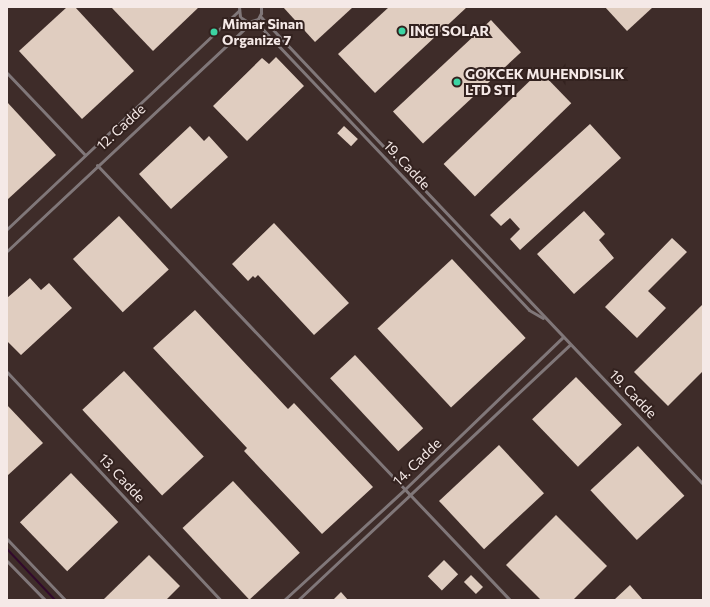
<!DOCTYPE html>
<html>
<head>
<meta charset="utf-8">
<style>
  body { margin:0 }
  #map { position:relative; width:710px; height:607px; overflow:hidden; background:#3e2c29; font-family:Commissioner,sans-serif }
  div>[style] { position:absolute }
  [style*='--x'] { left:calc(var(--x)*1px); top:calc(var(--y)*1px); width:calc(var(--w)*1px); rotate:calc(var(--a)*1deg) }
  .stream>* { height:2px; margin:-1px; padding:0 1px; transform-origin:1px; border-radius:1px; background:#31092c }
  .building>* { inset:0; background:#e0cdc0; transform-origin:0 0 }
  .service>* { height:3px; margin:-1.5px; padding:0 1.5px; transform-origin:1.5px; border-radius:1.5px; background:#807779 }
  .dots>* { width:11px; height:11px; translate:-50% -50%; box-sizing:border-box; border:2px solid #33221f; border-radius:50% }
  span { translate:-50% -50%; white-space:nowrap; text-align:center; line-height:1.15; -webkit-text-stroke:4px #33221f; paint-order:stroke }
  .poi-label { font-size:14px; color:#f5e9e7; font-weight:700 }
  .left { translate:0 -50%; text-align:left }
  .street-label { font-size:14px; color:#f5e9e7 }
  .frame { position:absolute; inset:0; border:8px solid #f5e9e7; pointer-events:none }
</style>
</head>
<body>
<div id="map">
  <div class="stream">
    <i style="--x:7;--y:549;--w:70;--a:46.7"></i>
  </div>
  <div class="building">
    <i style="clip-path:polygon(67px 7px,75px 7px,134px 71px,82px 119px,19px 51px)"></i>
    <i style="clip-path:polygon(111px 7px,199px 7px,153px 51px)"></i>
    <i style="clip-path:polygon(283px 7px,353px 7px,315px 42px)"></i>
    <i style="clip-path:polygon(389px 7px,467px 7px,375px 93px,338px 54px)"></i>
    <i style="clip-path:polygon(605px 7px,653px 7px,627px 31px)"></i>
    <i style="left:491px;top:20px;width:44px;height:134px;rotate:47deg"></i>
    <i style="clip-path:polygon(276px 57px,304px 86px,247px 141px,213px 106px,262px 58px,269px 64px)"></i>
    <i style="left:540px;top:71px;width:45px;height:134px;rotate:46deg"></i>
    <i style="clip-path:polygon(7px 102px,56px 155px,7px 200px)"></i>
    <i style="clip-path:polygon(590px 124px,621px 158px,520px 250px,510px 239px,520px 229px,510px 218px,501px 226px,490px 215px)"></i>
    <i style="clip-path:polygon(190px 126px,204px 141px,209px 136px,228px 157px,171px 209px,139px 174px)"></i>
    <i style="left:344px;top:126px;width:19px;height:10px;rotate:43deg"></i>
    <i style="clip-path:polygon(584px 211px,605px 234px,599px 240px,614px 258px,574px 294px,537px 254px)"></i>
    <i style="left:119px;top:216px;width:73px;height:63px;rotate:47deg"></i>
    <i style="clip-path:polygon(274px 223px,349px 303px,314px 335px,258px 275px,255px 278px,253px 276px,248px 281px,232px 264px)"></i>
    <i style="clip-path:polygon(672px 238px,687px 252px,648px 291px,666px 308px,637px 338px,605px 307px)"></i>
    <i style="left:452px;top:259px;width:108px;height:102px;rotate:47deg"></i>
    <i style="clip-path:polygon(30px 278px,41px 290px,49px 283px,72px 308px,21px 355px,7px 341px,7px 298px)"></i>
    <i style="clip-path:polygon(703px 304px,703px 371px,668px 406px,634px 372px)"></i>
    <i style="clip-path:polygon(195px 310px,288px 409px,294px 403px,373px 487px,322px 534px,244px 451px,247px 448px,153px 348px)"></i>
    <i style="left:355px;top:355px;width:100px;height:34px;rotate:47deg"></i>
    <i style="left:124px;top:371px;width:117px;height:57px;rotate:47deg"></i>
    <i style="left:576px;top:377px;width:66px;height:61px;rotate:46deg"></i>
    <i style="clip-path:polygon(7px 405px,43px 443px,7px 476px)"></i>
    <i style="left:499px;top:445px;width:66px;height:82px;rotate:47deg"></i>
    <i style="left:638px;top:446px;width:68px;height:65px;rotate:47deg"></i>
    <i style="left:71px;top:473px;width:68px;height:71px;rotate:46deg"></i>
    <i style="left:233px;top:481px;width:98px;height:69px;rotate:47deg"></i>
    <i style="clip-path:polygon(556px 515px,607px 566px,573px 600px,541px 600px,506px 565px)"></i>
    <i style="clip-path:polygon(149px 555px,180px 586px,166px 600px,103px 600px)"></i>
    <i style="left:444px;top:560px;width:20px;height:23px;rotate:45deg"></i>
    <i style="left:471px;top:575px;width:17px;height:10px;rotate:45deg"></i>
    <i style="clip-path:polygon(630px 585px,643px 600px,614px 600px)"></i>
    <i style="clip-path:polygon(341px 592px,348px 600px,333px 600px)"></i>
  </div>
  <div class="service">
    <i style="--x:239;--y:7;--w:10;--a:84"></i>
    <i style="--x:240;--y:17;--w:9;--a:32"></i>
    <i style="--x:248;--y:22;--w:10;--a:-17"></i>
    <i style="--x:258;--y:19;--w:7;--a:-63"></i>
    <i style="--x:261;--y:13;--w:6;--a:-90"></i>
    <i style="--x:260;--y:16;--w:644;--a:46.57"></i>
    <i style="--x:255;--y:21;--w:398;--a:46.5"></i>
    <i style="--x:529;--y:310;--w:16;--a:30"></i>
    <i style="--x:7;--y:73;--w:113;--a:46.4"></i>
    <i style="--x:97;--y:165;--w:600;--a:46.49"></i>
    <i style="--x:7;--y:229;--w:319;--a:-43.3"></i>
    <i style="--x:7;--y:251;--w:335;--a:-43.1"></i>
    <i style="--x:7;--y:372;--w:312;--a:46.9"></i>
    <i style="--x:7;--y:539;--w:84;--a:46.4"></i>
    <i style="--x:7;--y:561;--w:54;--a:45.7"></i>
    <i style="--x:284;--y:600;--w:164;--a:-42.5"></i>
    <i style="--x:405;--y:489;--w:219;--a:-43.9"></i>
    <i style="--x:298;--y:600;--w:373;--a:-43.2"></i>
  </div>
  <div class="dots">
    <i style="left:402px;top:31px;background:#3cd4a3"></i>
    <i style="left:214px;top:32px;background:#3cd4a3"></i>
    <i style="left:457px;top:82px;background:#3cd4a3"></i>
  </div>
  <div class="poi-label">
    <span class="left" style="left:222px;top:32px">Mimar Sinan<br>Organize 7</span>
    <span class="left" style="left:410px;top:31px">INCI SOLAR</span>
    <span class="left" style="left:465px;top:82px">GOKCEK MUHENDISLIK<br>LTD STI</span>
  </div>
  <div class="street-label">
    <span style="left:121px;top:127px;rotate:-43deg">12. Cadde</span>
    <span style="left:407px;top:165px;rotate:47deg">19. Cadde</span>
    <span style="left:633px;top:394px;rotate:46deg">19. Cadde</span>
    <span style="left:417px;top:462px;rotate:-44deg">14. Cadde</span>
    <span style="left:122px;top:478px;rotate:47deg">13. Cadde</span>
  </div>
  <div class="frame"></div>
</div>
</body>
</html>
